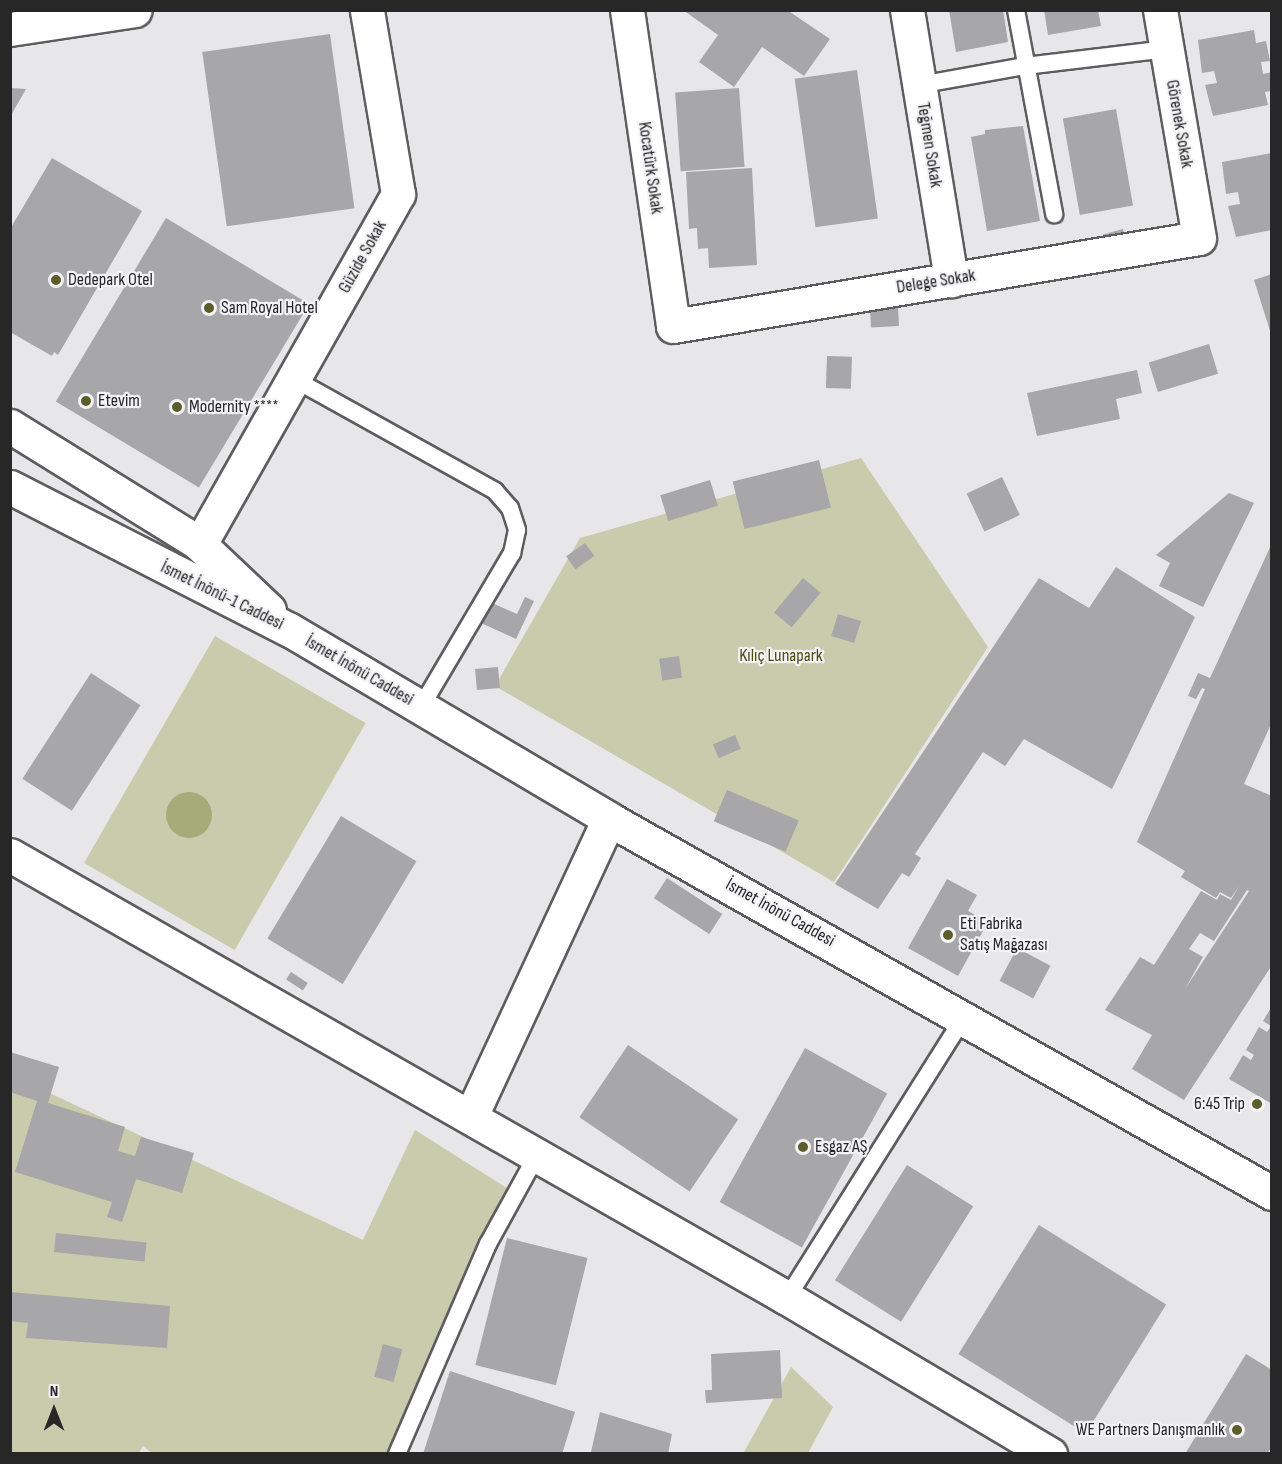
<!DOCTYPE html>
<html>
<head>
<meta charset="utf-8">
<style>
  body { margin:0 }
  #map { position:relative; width:1282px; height:1464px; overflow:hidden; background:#e7e6e9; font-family:"Sofia Sans Condensed",sans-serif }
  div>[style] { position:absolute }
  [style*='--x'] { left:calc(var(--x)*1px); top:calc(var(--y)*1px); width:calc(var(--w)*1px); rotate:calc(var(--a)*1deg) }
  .green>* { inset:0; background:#c8cbac; transform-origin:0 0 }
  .water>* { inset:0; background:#a7ab79 }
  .round { border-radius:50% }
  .building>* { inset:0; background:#a7a6a9; transform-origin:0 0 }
  .roads { filter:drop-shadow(2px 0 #5d5c5f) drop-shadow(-2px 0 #5d5c5f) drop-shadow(0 2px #5d5c5f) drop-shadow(0 -2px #5d5c5f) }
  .lane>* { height:16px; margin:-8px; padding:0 8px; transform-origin:8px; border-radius:8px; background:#fff }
  .street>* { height:33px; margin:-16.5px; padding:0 16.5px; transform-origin:16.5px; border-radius:16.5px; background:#fff }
  .secondary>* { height:33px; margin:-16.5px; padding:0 16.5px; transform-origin:16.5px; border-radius:16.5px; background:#fff }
  .primary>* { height:33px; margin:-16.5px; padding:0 16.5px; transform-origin:16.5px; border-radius:16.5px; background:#fff }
  .dots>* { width:16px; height:16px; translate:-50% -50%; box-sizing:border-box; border:3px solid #f4f3f6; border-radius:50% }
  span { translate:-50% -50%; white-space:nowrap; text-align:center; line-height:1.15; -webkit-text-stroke:4.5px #f4f3f6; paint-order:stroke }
  .street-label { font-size:18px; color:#272728 }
  .poi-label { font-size:18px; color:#272728 }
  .left { translate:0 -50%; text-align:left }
  .right { translate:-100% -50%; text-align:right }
  .park-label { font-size:18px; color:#494b0f }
  .frame { position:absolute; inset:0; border:12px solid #272728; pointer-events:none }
  .north { position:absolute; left:24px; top:1380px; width:60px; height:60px; -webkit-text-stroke:4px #f4f3f6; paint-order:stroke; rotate:0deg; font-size:16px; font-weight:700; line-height:24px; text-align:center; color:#272728 }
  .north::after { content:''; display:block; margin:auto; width:21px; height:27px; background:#272728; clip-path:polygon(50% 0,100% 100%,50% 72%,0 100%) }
</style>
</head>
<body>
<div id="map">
  <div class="green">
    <i style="clip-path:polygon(861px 458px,988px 647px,834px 882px,495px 686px,580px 538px)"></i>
    <i style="left:215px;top:636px;width:174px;height:262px;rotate:30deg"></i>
    <i style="clip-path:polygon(11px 1075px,363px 1240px,415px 1130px,518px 1195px,405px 1453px,153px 1454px,143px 1446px,139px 1453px,11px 1454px)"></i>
    <i style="clip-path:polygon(791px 1367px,833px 1407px,808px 1453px,743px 1454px)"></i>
  </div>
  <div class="water">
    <i class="round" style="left:166px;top:792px;width:46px;height:46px"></i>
  </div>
  <div class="building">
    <i style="clip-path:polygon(683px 10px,787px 10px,830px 39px,804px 76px,762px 47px,734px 87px,699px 62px,718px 35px)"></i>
    <i style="clip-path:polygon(949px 10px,1003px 10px,1008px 42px,956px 52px)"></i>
    <i style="clip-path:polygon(1044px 10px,1098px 10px,1101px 26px,1048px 35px)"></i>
    <i style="clip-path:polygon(1254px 30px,1256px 43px,1266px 41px,1270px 61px,1261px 62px,1263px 74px,1272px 72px,1272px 91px,1265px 92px,1268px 105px,1213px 116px,1205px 85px,1217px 83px,1214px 71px,1202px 73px,1198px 40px)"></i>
    <i style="left:330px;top:34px;width:176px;height:129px;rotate:82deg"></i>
    <i style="left:857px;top:70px;width:150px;height:63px;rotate:82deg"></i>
    <i style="clip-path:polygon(10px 88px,26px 89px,10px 117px)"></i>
    <i style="left:739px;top:88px;width:79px;height:64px;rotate:86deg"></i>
    <i style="left:1116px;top:109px;width:98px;height:54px;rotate:80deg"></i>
    <i style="clip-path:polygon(1023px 126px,1040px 221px,987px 231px,971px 137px,985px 134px,985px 130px)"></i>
    <i style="clip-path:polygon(1272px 153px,1272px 230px,1236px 237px,1228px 206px,1240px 204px,1238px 192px,1226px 194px,1222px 162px)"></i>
    <i style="clip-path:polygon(52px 158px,142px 211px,58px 355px,54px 352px,52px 356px,10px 332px,10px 229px)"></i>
    <i style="clip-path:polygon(752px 168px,757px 265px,709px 268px,708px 248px,698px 249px,697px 228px,689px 229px,686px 172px)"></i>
    <i style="left:166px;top:218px;width:167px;height:214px;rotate:31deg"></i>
    <i style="left:1123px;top:229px;width:11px;height:21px;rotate:75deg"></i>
    <i style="clip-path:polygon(1272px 274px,1272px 334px,1271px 334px,1254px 280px)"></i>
    <i style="left:898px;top:307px;width:19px;height:28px;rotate:87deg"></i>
    <i style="left:1209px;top:344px;width:31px;height:63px;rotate:73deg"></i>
    <i style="left:827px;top:356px;width:25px;height:32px;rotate:2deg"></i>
    <i style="clip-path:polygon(1137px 370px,1142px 393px,1116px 399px,1120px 419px,1037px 436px,1027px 393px)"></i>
    <i style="left:819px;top:460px;width:49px;height:89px;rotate:76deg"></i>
    <i style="left:1002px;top:477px;width:42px;height:39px;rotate:65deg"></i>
    <i style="left:710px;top:480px;width:27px;height:52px;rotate:73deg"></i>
    <i style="clip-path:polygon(1229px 493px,1254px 503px,1203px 607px,1159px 586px,1170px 563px,1156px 555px)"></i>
    <i style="left:585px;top:543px;width:16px;height:23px;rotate:55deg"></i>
    <i style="clip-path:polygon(evenodd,1272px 543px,1272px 722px,1244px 784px,1272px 796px,1272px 965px,1184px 1100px,1132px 1069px,1152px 1035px,1105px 1010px,1140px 957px,1154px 965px,1201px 891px,1217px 900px,1220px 894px,1231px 900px,1239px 886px,1231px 898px,1220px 892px,1216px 898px,1181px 877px,1185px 871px,1137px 842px,1205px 689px,1202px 688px,1196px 699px,1188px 696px,1198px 673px,1210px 678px,1272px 543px,1247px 890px,1249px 891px,1185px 989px,1203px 957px,1189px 949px,1200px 933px,1214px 941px,1247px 890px)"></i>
    <i style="clip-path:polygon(1116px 567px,1195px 617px,1112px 789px,1024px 739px,1005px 766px,983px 752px,915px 854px,921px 858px,909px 877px,902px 873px,878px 909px,835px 884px,1039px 578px,1089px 608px)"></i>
    <i style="left:803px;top:578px;width:23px;height:45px;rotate:40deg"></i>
    <i style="clip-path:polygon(525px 597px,534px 601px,516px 639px,481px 623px,490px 602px,517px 614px)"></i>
    <i style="left:838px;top:614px;width:24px;height:23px;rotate:17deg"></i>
    <i style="left:679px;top:656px;width:22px;height:20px;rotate:82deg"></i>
    <i style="left:498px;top:667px;width:21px;height:23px;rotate:85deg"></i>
    <i style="left:91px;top:673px;width:59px;height:126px;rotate:33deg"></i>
    <i style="left:735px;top:735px;width:15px;height:24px;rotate:67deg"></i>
    <i style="left:727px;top:790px;width:78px;height:34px;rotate:23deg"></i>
    <i style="left:341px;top:816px;width:88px;height:143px;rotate:31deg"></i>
    <i style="left:667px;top:878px;width:66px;height:24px;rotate:33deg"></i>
    <i style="clip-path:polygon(947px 879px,977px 895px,968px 911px,988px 922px,958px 976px,908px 948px)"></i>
    <i style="left:1017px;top:948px;width:38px;height:37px;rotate:28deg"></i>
    <i style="left:291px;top:972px;width:20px;height:9px;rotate:33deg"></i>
    <i style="clip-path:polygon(1272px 1006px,1272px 1104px,1229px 1079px,1243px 1055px,1251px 1060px,1254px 1055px,1246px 1050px,1259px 1027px,1267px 1032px,1271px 1026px,1263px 1021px)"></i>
    <i style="left:628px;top:1045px;width:133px;height:87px;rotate:34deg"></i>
    <i style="left:805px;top:1048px;width:94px;height:176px;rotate:29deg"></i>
    <i style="clip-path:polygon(10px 1052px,59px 1067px,48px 1103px,125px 1127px,118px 1151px,135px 1156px,141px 1137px,194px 1153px,182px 1193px,136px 1179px,122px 1222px,107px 1217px,112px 1202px,15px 1172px,37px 1101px,10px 1092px)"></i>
    <i style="left:907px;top:1165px;width:78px;height:136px;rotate:32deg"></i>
    <i style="left:1039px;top:1225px;width:150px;height:152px;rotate:32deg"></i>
    <i style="left:56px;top:1233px;width:91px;height:19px;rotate:6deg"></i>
    <i style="left:507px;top:1238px;width:83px;height:131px;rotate:14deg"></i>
    <i style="clip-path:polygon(10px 1292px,170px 1306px,167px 1348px,26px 1338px,28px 1323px,10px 1321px)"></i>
    <i style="left:383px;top:1344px;width:20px;height:34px;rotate:15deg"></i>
    <i style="clip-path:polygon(780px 1350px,782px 1398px,706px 1403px,705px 1390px,712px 1390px,711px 1354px)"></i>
    <i style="clip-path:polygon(1246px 1354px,1272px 1370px,1272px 1446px,1267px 1454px,1185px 1454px)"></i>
    <i style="clip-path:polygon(450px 1371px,575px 1412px,562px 1454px,423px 1454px)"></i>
    <i style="clip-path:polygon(600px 1412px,672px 1434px,668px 1454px,591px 1452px)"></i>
  </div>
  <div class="roads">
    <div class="lane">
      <i style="--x:1016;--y:10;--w:208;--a:79.4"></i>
      <i style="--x:919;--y:85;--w:108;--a:-10.2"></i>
      <i style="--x:1025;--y:66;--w:143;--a:-6.8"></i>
      <i style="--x:294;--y:379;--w:230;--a:29.1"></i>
      <i style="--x:495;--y:491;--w:23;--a:49"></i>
      <i style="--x:510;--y:508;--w:23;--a:72"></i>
      <i style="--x:517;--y:530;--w:24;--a:102"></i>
      <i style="--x:512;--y:553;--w:179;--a:120.6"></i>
      <i style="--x:787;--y:1298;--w:330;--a:-57.8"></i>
      <i style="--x:397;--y:1454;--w:229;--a:-66.6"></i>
      <i style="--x:488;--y:1244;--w:102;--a:-61.2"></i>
    </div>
    <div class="street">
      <i style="--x:627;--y:10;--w:319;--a:81.7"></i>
      <i style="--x:673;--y:326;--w:533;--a:-9.5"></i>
      <i style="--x:1199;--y:238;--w:231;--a:-99.7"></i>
      <i style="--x:907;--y:10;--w:274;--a:80.7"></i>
      <i style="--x:200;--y:544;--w:402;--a:-60.5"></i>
      <i style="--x:398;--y:194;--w:187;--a:-99.6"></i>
      <i style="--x:10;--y:855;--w:894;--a:29.69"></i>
      <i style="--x:787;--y:1298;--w:306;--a:30.7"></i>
      <i style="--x:471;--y:1116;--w:327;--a:-65.1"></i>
    </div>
    <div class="secondary">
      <i style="--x:10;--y:29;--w:126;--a:-8.6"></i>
    </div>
    <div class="primary">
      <i style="--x:10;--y:426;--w:220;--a:31.8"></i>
      <i style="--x:197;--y:542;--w:99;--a:43.4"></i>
      <i style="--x:10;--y:487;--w:314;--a:27.1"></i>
      <i style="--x:290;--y:630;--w:371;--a:30.6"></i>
      <i style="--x:609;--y:819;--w:761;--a:29.43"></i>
    </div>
  </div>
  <div class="dots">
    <i style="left:56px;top:280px;background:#5b5e2b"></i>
    <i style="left:209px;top:308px;background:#5b5e2b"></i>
    <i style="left:86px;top:401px;background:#5b5e2b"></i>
    <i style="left:177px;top:407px;background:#5b5e2b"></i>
    <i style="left:948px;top:935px;background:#5b5e2b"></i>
    <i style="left:1257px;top:1104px;background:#5b5e2b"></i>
    <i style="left:803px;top:1147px;background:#5b5e2b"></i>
    <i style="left:1237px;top:1430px;background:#5b5e2b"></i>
  </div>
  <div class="street-label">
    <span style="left:1179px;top:124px;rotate:80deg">Görenek Sokak</span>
    <span style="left:929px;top:145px;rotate:81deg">Teğmen Sokak</span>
    <span style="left:650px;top:168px;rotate:82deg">Kocatürk Sokak</span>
    <span style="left:363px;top:257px;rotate:-61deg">Güzide Sokak</span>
    <span style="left:936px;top:282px;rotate:-9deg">Delege Sokak</span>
    <span style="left:222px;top:596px;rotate:26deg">İsmet İnönü-1 Caddesi</span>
    <span style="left:359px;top:671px;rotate:30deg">İsmet İnönü Caddesi</span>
    <span style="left:780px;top:913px;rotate:29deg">İsmet İnönü Caddesi</span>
  </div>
  <div class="poi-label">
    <span class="left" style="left:68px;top:280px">Dedepark Otel</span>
    <span class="left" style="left:221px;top:308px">Sam Royal Hotel</span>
    <span class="left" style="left:98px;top:401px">Etevim</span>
    <span class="left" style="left:189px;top:407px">Modernity ****</span>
    <span class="left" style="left:960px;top:935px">Eti Fabrika<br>Satış Mağazası</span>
    <span class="right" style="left:1245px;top:1104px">6:45 Trip</span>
    <span class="left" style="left:815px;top:1147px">Esgaz AŞ</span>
    <span class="right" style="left:1225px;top:1430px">WE Partners Danışmanlık</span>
  </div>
  <div class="park-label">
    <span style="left:781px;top:656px">Kılıç Lunapark</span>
  </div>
  <div class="frame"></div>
  <div class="north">N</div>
</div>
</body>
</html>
